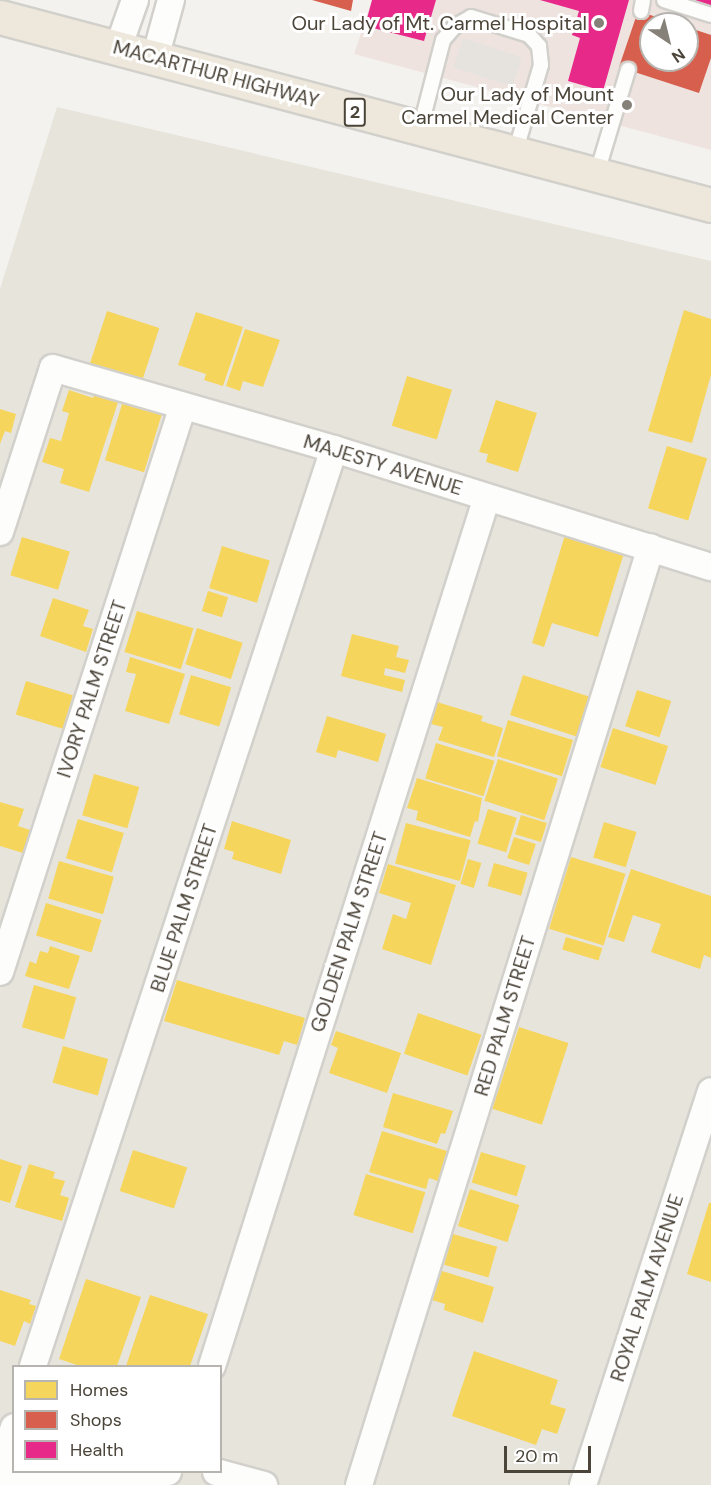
<!DOCTYPE html>
<html>
<head>
<meta charset="utf-8">
<style>
  body { margin:0 }
  #map { position:relative; width:711px; height:1485px; overflow:hidden; background:#f4f2ee; font-family:"DM Sans",sans-serif }
  div>[style] { position:absolute }
  [style*='--x'] { left:calc(var(--x)*1px); top:calc(var(--y)*1px); width:calc(var(--w)*1px); rotate:calc(var(--a)*1deg) }
  .residential>* { inset:0; background:#e7e4dc }
  .medical>* { inset:0; background:#eee3df }
  .parking>* { inset:0; background:#e6e3df; transform-origin:0 0 }
  .homes>* { inset:0; background:#f6d55c; transform-origin:0 0 }
  .shops>* { inset:0; background:#d6604d }
  .health>* { inset:0; background:#e7298a }
  .roads { filter:drop-shadow(2px 0 #d2d0cb) drop-shadow(-2px 0 #d2d0cb) drop-shadow(0 2px #d2d0cb) drop-shadow(0 -2px #d2d0cb) }
  .lane>* { height:14px; margin:-7px; padding:0 7px; transform-origin:7px; border-radius:7px; background:#fdfdfc }
  .street>* { height:26px; margin:-13px; padding:0 13px; transform-origin:13px; border-radius:13px; background:#fdfdfc }
  .highway>* { height:33px; margin:-16.5px; padding:0 16.5px; transform-origin:16.5px; border-radius:16.5px; background:#ede8db }
  .dots>* { width:16px; height:16px; translate:-50% -50%; box-sizing:border-box; border:3px solid #fff; border-radius:50% }
  span { translate:-50% -50%; white-space:nowrap; text-align:center; line-height:1.15; -webkit-text-stroke:6px #fff; paint-order:stroke }
  .shield-label span { padding:2px 4px; background:#fff; border:2px solid; border-radius:4px; -webkit-text-stroke-width:0 }
  .shield-label { font-size:18px; color:#4b4439; font-weight:700 }
  .poi-label { font-size:20px; color:#4b4439 }
  .right { translate:-100% -50%; text-align:right }
  .street-label { font-size:20px; color:#4b4439 }
  .legend { position:absolute; left:12px; top:1365px; width:210px; height:108px; box-sizing:border-box; background:#fff; border:2px solid #b7b4b0; margin:0; padding:8px 10px; list-style:none; font-size:18px; color:#4b4439 }
  .legend li { display:flex; align-items:center; gap:12px; height:30px }
  .legend b { width:30px; border:2px solid #b7b4b0 }
  .north { position:absolute; left:639px; top:12px; width:60px; height:60px; box-sizing:border-box; background:#fff; border:2px solid #b7b4b0; border-radius:50%; rotate:145deg; font-size:16px; font-weight:700; line-height:24px; text-align:center; color:#4b4439 }
  .north::after { content:''; display:block; margin:auto; width:21px; height:27px; background:#868178; clip-path:polygon(50% 0,100% 100%,50% 72%,0 100%) }
  .scale { position:absolute; left:504px; top:1446px; width:87px; height:27px; box-sizing:border-box; border:3px solid #4b4439; border-top:0; padding-left:8px; font-size:18px; line-height:21px; white-space:nowrap; color:#4b4439; -webkit-text-stroke:4px #fff; paint-order:stroke }
</style>
</head>
<body>
<div id="map">
  <div class="residential">
    <i style="clip-path:polygon(evenodd,57px 107px,711px 261px,711px 1485px,0 1485px,0 289px,57px 107px,14px 1366px,220px 1366px,220px 1472px,14px 1472px,14px 1366px)"></i>
  </div>
  <div class="medical">
    <i style="clip-path:polygon(evenodd,372px 0,711px 0,711px 150px,354px 54px,372px 0,651px 24px,687px 24px,687px 60px,651px 60px,651px 24px)"></i>
  </div>
  <div class="parking">
    <i style="left:463px;top:38px;width:62px;height:31px;rotate:18deg"></i>
  </div>
  <div class="homes">
    <i style="clip-path:polygon(684px 310px,711px 319px,711px 375px,692px 443px,648px 431px)"></i>
    <i style="left:107px;top:311px;width:55px;height:55px;rotate:18deg"></i>
    <i style="clip-path:polygon(196px 312px,243px 327px,223px 386px,204px 380px,206px 374px,178px 365px)"></i>
    <i style="clip-path:polygon(245px 329px,280px 340px,263px 387px,243px 381px,240px 391px,226px 386px)"></i>
    <i style="left:407px;top:376px;width:47px;height:52px;rotate:17deg"></i>
    <i style="clip-path:polygon(69px 390px,93px 398px,96px 391px,119px 399px,89px 492px,60px 483px,64px 469px,42px 462px,50px 438px,61px 441px,69px 413px,62px 411px)"></i>
    <i style="clip-path:polygon(496px 400px,537px 413px,518px 472px,486px 462px,488px 454px,479px 452px)"></i>
    <i style="left:123px;top:401px;width:41px;height:62px;rotate:17deg"></i>
    <i style="clip-path:polygon(0 409px,16px 414px,11px 433px,5px 431px,0 444px)"></i>
    <i style="left:667px;top:446px;width:42px;height:65px;rotate:17deg"></i>
    <i style="clip-path:polygon(565px 535px,624px 553px,598px 637px,552px 623px,544px 647px,532px 643px)"></i>
    <i style="left:22px;top:537px;width:50px;height:40px;rotate:17deg"></i>
    <i style="left:222px;top:546px;width:50px;height:44px;rotate:17deg"></i>
    <i style="left:208px;top:591px;width:21px;height:21px;rotate:17deg"></i>
    <i style="clip-path:polygon(53px 598px,89px 610px,83px 626px,93px 629px,86px 652px,40px 636px)"></i>
    <i style="left:137px;top:611px;width:59px;height:43px;rotate:17deg"></i>
    <i style="left:197px;top:628px;width:48px;height:38px;rotate:18deg"></i>
    <i style="clip-path:polygon(352px 634px,399px 646px,396px 657px,409px 660px,405px 673px,385px 668px,384px 675px,405px 680px,402px 692px,341px 676px)"></i>
    <i style="clip-path:polygon(130px 657px,185px 674px,169px 724px,125px 711px,136px 674px,126px 672px)"></i>
    <i style="left:191px;top:675px;width:42px;height:41px;rotate:17deg"></i>
    <i style="left:523px;top:675px;width:70px;height:42px;rotate:18deg"></i>
    <i style="left:26px;top:681px;width:49px;height:35px;rotate:17deg"></i>
    <i style="left:637px;top:690px;width:36px;height:38px;rotate:18deg"></i>
    <i style="clip-path:polygon(437px 702px,483px 716px,481px 721px,503px 728px,494px 757px,438px 740px,443px 727px,431px 724px)"></i>
    <i style="clip-path:polygon(327px 716px,386px 734px,378px 762px,338px 750px,336px 758px,316px 752px)"></i>
    <i style="left:508px;top:720px;width:68px;height:38px;rotate:17deg"></i>
    <i style="left:613px;top:728px;width:58px;height:41px;rotate:18deg"></i>
    <i style="left:436px;top:743px;width:61px;height:37px;rotate:17deg"></i>
    <i style="left:498px;top:759px;width:63px;height:44px;rotate:18deg"></i>
    <i style="left:94px;top:774px;width:47px;height:43px;rotate:16deg"></i>
    <i style="clip-path:polygon(417px 778px,482px 798px,478px 822px,475px 821px,470px 837px,416px 820px,418px 811px,407px 808px)"></i>
    <i style="clip-path:polygon(0 802px,24px 809px,18px 826px,30px 830px,23px 853px,0 846px)"></i>
    <i style="left:488px;top:809px;width:30px;height:36px;rotate:17deg"></i>
    <i style="left:521px;top:815px;width:27px;height:20px;rotate:17deg"></i>
    <i style="left:78px;top:819px;width:48px;height:41px;rotate:17deg"></i>
    <i style="clip-path:polygon(232px 821px,291px 840px,281px 874px,232px 859px,234px 852px,224px 849px)"></i>
    <i style="left:604px;top:822px;width:34px;height:37px;rotate:17deg"></i>
    <i style="left:406px;top:823px;width:67px;height:42px;rotate:15deg"></i>
    <i style="left:514px;top:837px;width:23px;height:22px;rotate:18deg"></i>
    <i style="left:571px;top:857px;width:57px;height:75px;rotate:17deg"></i>
    <i style="left:468px;top:859px;width:14px;height:26px;rotate:17deg"></i>
    <i style="left:59px;top:861px;width:57px;height:39px;rotate:16deg"></i>
    <i style="left:494px;top:863px;width:35px;height:24px;rotate:16deg"></i>
    <i style="clip-path:polygon(388px 864px,456px 885px,431px 965px,382px 949px,393px 914px,406px 919px,411px 903px,379px 893px)"></i>
    <i style="clip-path:polygon(631px 869px,711px 896px,711px 958px,704px 955px,700px 969px,651px 952px,661px 924px,633px 915px,624px 942px,608px 937px)"></i>
    <i style="left:46px;top:903px;width:58px;height:34px;rotate:17deg"></i>
    <i style="left:566px;top:937px;width:38px;height:13px;rotate:17deg"></i>
    <i style="clip-path:polygon(50px 946px,80px 956px,69px 989px,25px 976px,30px 961px,36px 964px,40px 951px,48px 953px)"></i>
    <i style="clip-path:polygon(177px 980px,305px 1018px,297px 1045px,284px 1041px,279px 1055px,164px 1021px)"></i>
    <i style="left:34px;top:985px;width:44px;height:44px;rotate:16deg"></i>
    <i style="left:418px;top:1013px;width:67px;height:43px;rotate:19deg"></i>
    <i style="left:519px;top:1027px;width:52px;height:86px;rotate:18deg"></i>
    <i style="clip-path:polygon(336px 1031px,401px 1053px,387px 1093px,329px 1073px,338px 1048px,331px 1045px)"></i>
    <i style="left:63px;top:1046px;width:47px;height:38px;rotate:16deg"></i>
    <i style="clip-path:polygon(393px 1093px,453px 1111px,445px 1134px,441px 1133px,437px 1144px,383px 1127px)"></i>
    <i style="clip-path:polygon(382px 1131px,447px 1151px,438px 1181px,429px 1178px,426px 1189px,369px 1172px)"></i>
    <i style="left:133px;top:1150px;width:57px;height:43px;rotate:18deg"></i>
    <i style="left:481px;top:1152px;width:47px;height:32px;rotate:17deg"></i>
    <i style="clip-path:polygon(0 1159px,22px 1166px,10px 1203px,0 1200px)"></i>
    <i style="clip-path:polygon(29px 1164px,55px 1172px,53px 1178px,65px 1181px,60px 1195px,69px 1198px,62px 1221px,15px 1207px)"></i>
    <i style="left:366px;top:1174px;width:62px;height:43px;rotate:17deg"></i>
    <i style="left:470px;top:1189px;width:52px;height:39px;rotate:18deg"></i>
    <i style="clip-path:polygon(709px 1203px,711px 1203px,711px 1282px,687px 1274px)"></i>
    <i style="left:453px;top:1234px;width:46px;height:32px;rotate:16deg"></i>
    <i style="clip-path:polygon(442px 1271px,494px 1287px,483px 1323px,444px 1310px,445px 1304px,432px 1300px)"></i>
    <i style="clip-path:polygon(86px 1279px,141px 1297px,117px 1366px,80px 1366px,59px 1359px)"></i>
    <i style="clip-path:polygon(0 1290px,31px 1300px,29px 1304px,36px 1306px,30px 1324px,24px 1321px,15px 1346px,0 1341px)"></i>
    <i style="clip-path:polygon(150px 1295px,208px 1314px,190px 1366px,126px 1366px)"></i>
    <i style="clip-path:polygon(474px 1351px,558px 1380px,550px 1404px,566px 1409px,557px 1434px,542px 1429px,536px 1445px,452px 1416px)"></i>
  </div>
  <div class="shops">
    <i style="clip-path:polygon(312px 0,353px 0,351px 11px)"></i>
    <i style="clip-path:polygon(638px 11px,678px 24px,651px 24px,651px 60px,687px 60px,687px 27px,711px 35px,711px 58px,699px 93px,619px 67px)"></i>
  </div>
  <div class="health">
    <i style="clip-path:polygon(372px 0,436px 0,424px 41px,365px 26px)"></i>
    <i style="clip-path:polygon(540px 0,629px 0,603px 91px,568px 81px,580px 38px,572px 35px,579px 11px)"></i>
    <i style="clip-path:polygon(677px 0,711px 0,711px 11px)"></i>
  </div>
  <div class="roads">
    <div class="lane">
      <i style="--x:664;--y:0;--w:49;--a:17.7"></i>
      <i style="--x:641;--y:11;--w:11;--a:-80"></i>
      <i style="--x:420;--y:129;--w:92;--a:-75.5"></i>
      <i style="--x:443;--y:40;--w:18;--a:-49"></i>
      <i style="--x:455;--y:26;--w:18;--a:-29"></i>
      <i style="--x:471;--y:17;--w:61;--a:17.2"></i>
      <i style="--x:529;--y:35;--w:15;--a:48"></i>
      <i style="--x:539;--y:46;--w:19;--a:84"></i>
      <i style="--x:541;--y:65;--w:92;--a:106.5"></i>
      <i style="--x:596;--y:176;--w:111;--a:-73.2"></i>
    </div>
    <div class="street">
      <i style="--x:118;--y:48;--w:51;--a:-70.5"></i>
      <i style="--x:155;--y:58;--w:60;--a:-74.6"></i>
      <i style="--x:0;--y:532;--w:172;--a:-72.1"></i>
      <i style="--x:53;--y:368;--w:292;--a:16.1"></i>
      <i style="--x:334;--y:449;--w:395;--a:17.4"></i>
      <i style="--x:0;--y:972;--w:595;--a:-72.08"></i>
      <i style="--x:33;--y:1366;--w:965;--a:-71.83"></i>
      <i style="--x:212;--y:1366;--w:911;--a:-72.44"></i>
      <i style="--x:0;--y:1468;--w:43;--a:-71.1"></i>
      <i style="--x:216;--y:1472;--w:50;--a:15.2"></i>
      <i style="--x:0;--y:1484;--w:71;--a:0.8"></i>
      <i style="--x:80;--y:1485;--w:89;--a:-8.4"></i>
      <i style="--x:359;--y:1485;--w:982;--a:-72.71"></i>
      <i style="--x:583;--y:1485;--w:414;--a:-72"></i>
    </div>
    <div class="highway">
      <i style="--x:0;--y:17;--w:735;--a:14.81"></i>
    </div>
  </div>
  <div class="dots">
    <i style="left:599px;top:23px;background:#868178"></i>
    <i style="left:627px;top:105px;background:#868178"></i>
  </div>
  <div class="shield-label">
    <span style="left:355px;top:112px">2</span>
  </div>
  <div class="poi-label">
    <span class="right" style="left:587px;top:23px">Our Lady of Mt. Carmel Hospital</span>
    <span class="right" style="left:614px;top:106px">Our Lady of Mount<br>Carmel Medical Center</span>
  </div>
  <div class="street-label">
    <span style="left:216px;top:74px;rotate:15deg">MACARTHUR HIGHWAY</span>
    <span style="left:383px;top:465px;rotate:17deg">MAJESTY AVENUE</span>
    <span style="left:92px;top:689px;rotate:-72deg">IVORY PALM STREET</span>
    <span style="left:184px;top:908px;rotate:-72deg">BLUE PALM STREET</span>
    <span style="left:349px;top:932px;rotate:-72deg">GOLDEN PALM STREET</span>
    <span style="left:505px;top:1016px;rotate:-73deg">RED PALM STREET</span>
    <span style="left:647px;top:1288px;rotate:-72deg">ROYAL PALM AVENUE</span>
  </div>
  <ul class="legend">
  <li><b style="height:16px;background:#f6d55c"></b>Homes</li>
  <li><b style="height:16px;background:#d6604d"></b>Shops</li>
  <li><b style="height:16px;background:#e7298a"></b>Health</li>
  </ul>
  <div class="north">N</div>
  <div class="scale">20 m</div>
</div>
</body>
</html>
